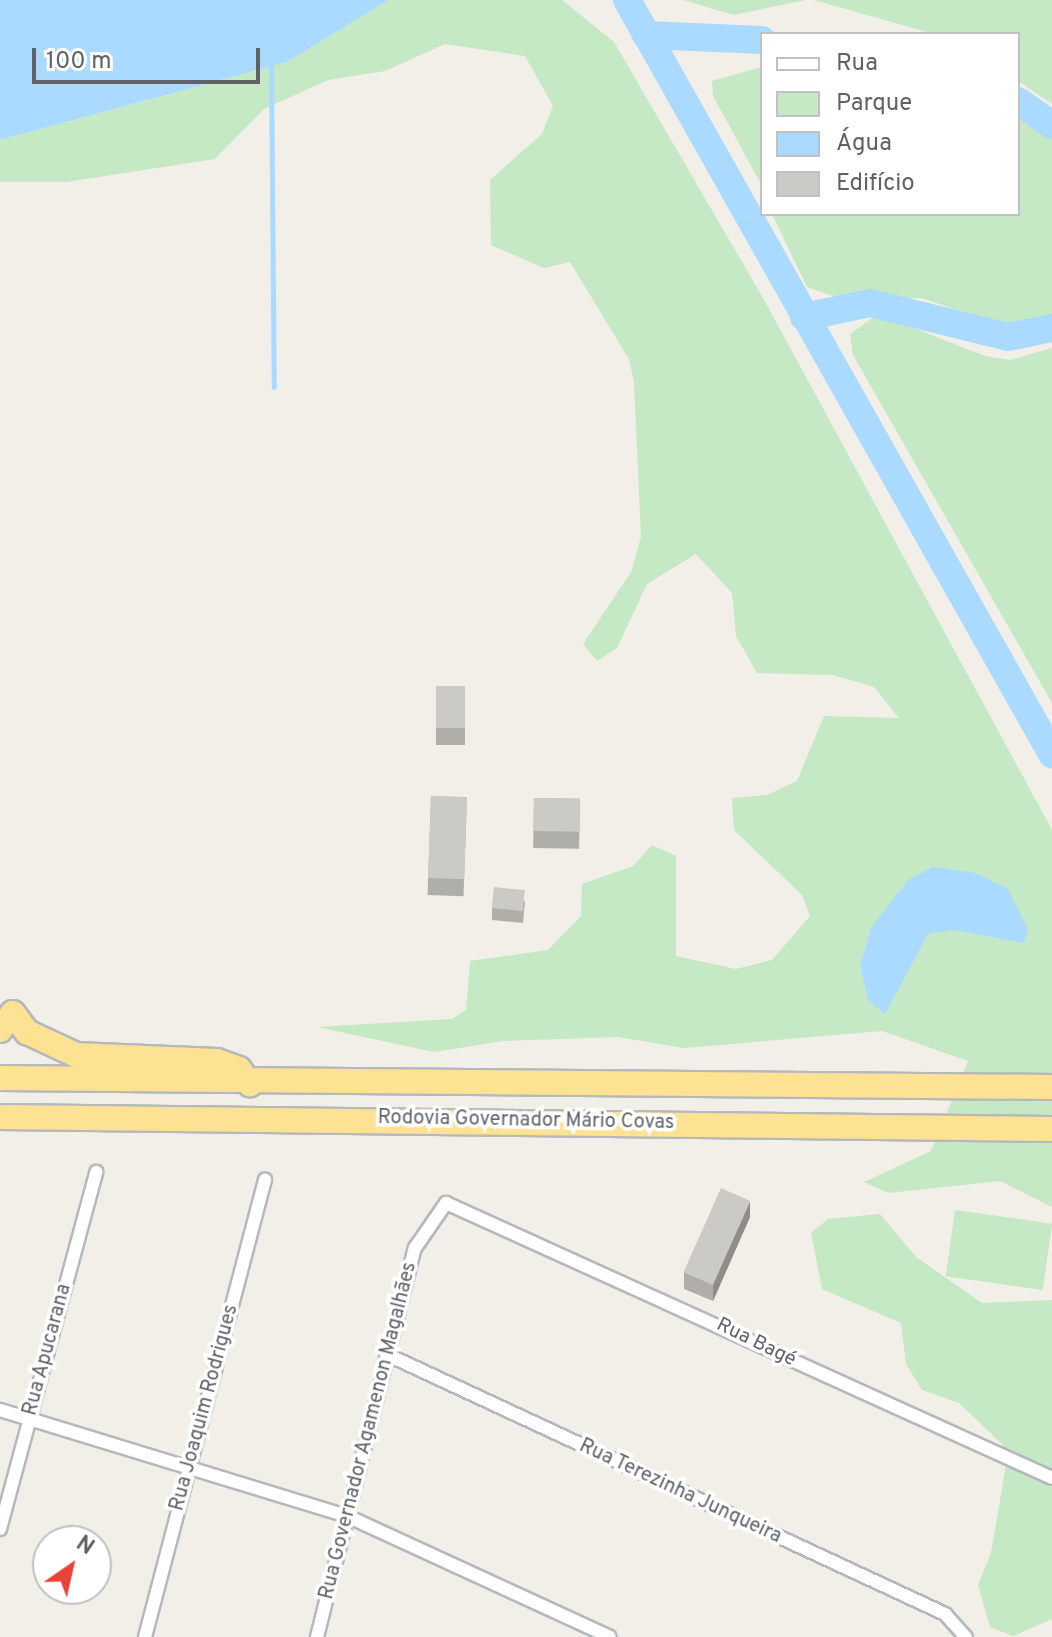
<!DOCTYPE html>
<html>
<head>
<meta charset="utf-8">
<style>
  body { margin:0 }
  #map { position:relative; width:1052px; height:1637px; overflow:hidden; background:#f1efe8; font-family:Overpass,sans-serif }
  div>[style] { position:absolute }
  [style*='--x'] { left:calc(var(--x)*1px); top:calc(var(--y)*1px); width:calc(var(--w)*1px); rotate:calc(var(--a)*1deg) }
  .green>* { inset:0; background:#c5e8c5; transform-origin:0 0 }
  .water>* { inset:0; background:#aadaff }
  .stream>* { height:5px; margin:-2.5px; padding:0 2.5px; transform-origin:2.5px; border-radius:2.5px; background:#aadaff }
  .river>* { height:28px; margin:-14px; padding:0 14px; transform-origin:14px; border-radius:14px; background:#aadaff }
  .roads { filter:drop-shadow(2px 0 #b5b8bc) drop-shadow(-2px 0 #b5b8bc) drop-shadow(0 2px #b5b8bc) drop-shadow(0 -2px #b5b8bc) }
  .street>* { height:12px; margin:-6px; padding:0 6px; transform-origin:6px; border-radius:6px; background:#fff }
  .highway>* { height:24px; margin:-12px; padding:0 12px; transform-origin:12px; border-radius:12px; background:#fde293 }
  .wall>* { inset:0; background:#afaea9; transform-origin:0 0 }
  .shaded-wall>* { inset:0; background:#8f8d8a }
  .building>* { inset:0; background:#cccac5; transform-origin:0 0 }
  span { translate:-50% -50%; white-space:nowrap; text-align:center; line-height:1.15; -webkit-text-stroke:7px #fff; paint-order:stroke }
  .street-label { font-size:20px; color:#5f6368 }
  .legend { position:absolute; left:760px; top:32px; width:260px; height:184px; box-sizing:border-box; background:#fff; border:2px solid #bfc1c3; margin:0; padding:10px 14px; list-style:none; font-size:24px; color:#5f6368 }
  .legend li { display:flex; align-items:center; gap:16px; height:40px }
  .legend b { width:40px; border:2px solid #bfc1c3 }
  .north { position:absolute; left:32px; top:1525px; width:80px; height:80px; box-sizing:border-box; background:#fff; border:2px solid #bfc1c3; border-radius:50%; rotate:34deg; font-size:22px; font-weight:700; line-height:32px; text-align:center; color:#5f6368 }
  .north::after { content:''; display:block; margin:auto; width:28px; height:36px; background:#ea4335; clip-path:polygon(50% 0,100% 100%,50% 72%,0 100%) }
  .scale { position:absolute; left:32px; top:48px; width:228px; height:36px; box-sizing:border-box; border:4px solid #5f6368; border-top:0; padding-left:10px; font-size:24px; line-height:28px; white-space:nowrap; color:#5f6368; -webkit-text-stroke:6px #fff; paint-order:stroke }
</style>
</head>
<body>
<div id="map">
  <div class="green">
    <i style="clip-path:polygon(389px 0,562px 0,614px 42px,763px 298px,1052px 830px,1052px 1207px,1000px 1181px,888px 1193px,864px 1182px,931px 1151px,968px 1061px,882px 1031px,684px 1048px,618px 1037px,503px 1041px,434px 1052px,317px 1027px,452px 1019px,466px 1010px,470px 961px,548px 950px,581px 916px,582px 884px,633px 866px,652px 845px,676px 856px,676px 956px,736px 969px,772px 960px,810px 916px,802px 895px,734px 830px,732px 798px,767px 795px,797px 781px,824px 716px,899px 718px,874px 687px,833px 675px,757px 673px,736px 636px,732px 593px,696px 554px,647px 584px,617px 648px,597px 661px,583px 644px,631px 572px,641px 537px,634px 382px,629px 359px,570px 262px,544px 268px,491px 245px,490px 180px,542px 134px,553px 106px,525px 56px,445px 44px,385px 71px,328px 80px,264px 109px,215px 159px,66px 182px,0 182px,0 140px,287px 62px)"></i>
    <i style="clip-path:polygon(684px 0,806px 0,733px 15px)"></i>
    <i style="clip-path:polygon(814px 0,1052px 0,1052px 104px,1018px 81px,1018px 34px,934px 34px)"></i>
    <i style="clip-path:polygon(762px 67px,762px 186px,713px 96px,712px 81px)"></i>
    <i style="clip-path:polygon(1018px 110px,1052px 132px,1052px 318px,1009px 328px,922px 298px,847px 301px,807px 287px,772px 214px,1018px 214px)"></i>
    <i style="clip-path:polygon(878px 314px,985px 356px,1010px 360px,1052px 348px,1052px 703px,853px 355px,850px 334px)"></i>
    <i style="left:955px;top:1210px;width:98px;height:67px;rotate:8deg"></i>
    <i style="clip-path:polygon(880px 1214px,916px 1257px,982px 1303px,1052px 1300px,1052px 1619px,1013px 1636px,990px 1627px,978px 1585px,991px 1553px,1006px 1465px,1002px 1444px,959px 1403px,922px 1390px,906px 1364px,901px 1323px,822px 1289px,811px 1233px,828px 1219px)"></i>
  </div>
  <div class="water">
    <i style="clip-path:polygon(0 0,389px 0,287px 62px,0 140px)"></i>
    <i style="clip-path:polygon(933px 867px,976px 873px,1008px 889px,1028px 929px,1024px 943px,954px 930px,928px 934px,885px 1014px,868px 1000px,860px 965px,872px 926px,909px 879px)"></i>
  </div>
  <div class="stream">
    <i style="--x:271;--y:67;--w:320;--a:89.5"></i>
  </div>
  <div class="river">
    <i style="--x:627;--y:0;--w:866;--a:60.59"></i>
    <i style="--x:646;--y:35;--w:116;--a:2.5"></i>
    <i style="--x:1018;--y:101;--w:42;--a:35.2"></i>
    <i style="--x:804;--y:317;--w:67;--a:-12"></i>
    <i style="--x:870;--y:303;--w:142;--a:13.8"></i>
    <i style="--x:1008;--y:337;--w:45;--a:-11.6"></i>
  </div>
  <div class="roads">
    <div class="street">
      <i style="--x:386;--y:1354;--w:617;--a:24.94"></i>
      <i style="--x:945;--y:1614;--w:31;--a:48"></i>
      <i style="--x:0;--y:1410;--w:363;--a:17"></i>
      <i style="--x:347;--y:1516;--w:289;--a:24.7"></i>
      <i style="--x:0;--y:1529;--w:370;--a:-74.9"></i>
      <i style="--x:145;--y:1637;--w:473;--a:-75.3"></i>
      <i style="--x:317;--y:1637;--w:401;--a:-75.9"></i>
      <i style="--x:415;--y:1248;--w:55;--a:-55.4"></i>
      <i style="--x:446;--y:1203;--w:665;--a:24.41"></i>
    </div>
    <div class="highway">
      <i style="--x:0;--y:1030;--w:21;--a:-53"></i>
      <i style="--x:13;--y:1013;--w:24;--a:54"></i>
      <i style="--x:27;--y:1032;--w:54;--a:25.1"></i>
      <i style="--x:76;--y:1055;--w:141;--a:2.4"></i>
      <i style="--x:217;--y:1061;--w:23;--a:20"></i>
      <i style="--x:239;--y:1069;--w:19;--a:54"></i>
      <i style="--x:0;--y:1078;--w:1052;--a:0.49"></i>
      <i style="--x:0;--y:1117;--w:1052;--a:0.65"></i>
    </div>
  </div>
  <div class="wall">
    <i style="left:436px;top:686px;width:29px;height:59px"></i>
    <i style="left:431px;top:796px;width:36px;height:99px;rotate:2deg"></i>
    <i style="left:534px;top:798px;width:46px;height:50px;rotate:1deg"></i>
    <i style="clip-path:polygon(525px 901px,523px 923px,492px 920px,492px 908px)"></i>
    <i style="clip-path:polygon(750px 1217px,713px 1301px,684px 1289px,684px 1272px)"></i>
  </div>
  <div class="shaded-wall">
    <i style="clip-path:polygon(750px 1201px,750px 1217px,713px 1301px,713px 1285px)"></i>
  </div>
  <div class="building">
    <i style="left:436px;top:686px;width:29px;height:42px"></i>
    <i style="left:431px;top:796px;width:36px;height:82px;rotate:2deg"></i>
    <i style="left:534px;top:798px;width:46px;height:33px;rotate:1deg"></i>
    <i style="left:494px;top:887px;width:31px;height:21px;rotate:6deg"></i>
    <i style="left:721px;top:1188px;width:32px;height:92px;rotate:24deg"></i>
  </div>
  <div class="street-label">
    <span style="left:526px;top:1121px;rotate:1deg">Rodovia Governador Mário Covas</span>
    <span style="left:756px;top:1343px;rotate:26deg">Rua Bagé</span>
    <span style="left:48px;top:1350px;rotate:-75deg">Rua Apucarana</span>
    <span style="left:205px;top:1408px;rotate:-75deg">Rua Joaquim Rodrigues</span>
    <span style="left:369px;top:1431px;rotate:-76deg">Rua Governador Agamenon Magalhães</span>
    <span style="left:680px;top:1492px;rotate:25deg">Rua Terezinha Junqueira</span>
  </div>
  <ul class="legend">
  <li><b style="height:10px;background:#fff"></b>Rua</li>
  <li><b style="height:22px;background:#c5e8c5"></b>Parque</li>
  <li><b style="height:22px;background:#aadaff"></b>Água</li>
  <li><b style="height:22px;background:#cccac5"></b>Edifício</li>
  </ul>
  <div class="north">N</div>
  <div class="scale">100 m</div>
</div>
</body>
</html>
